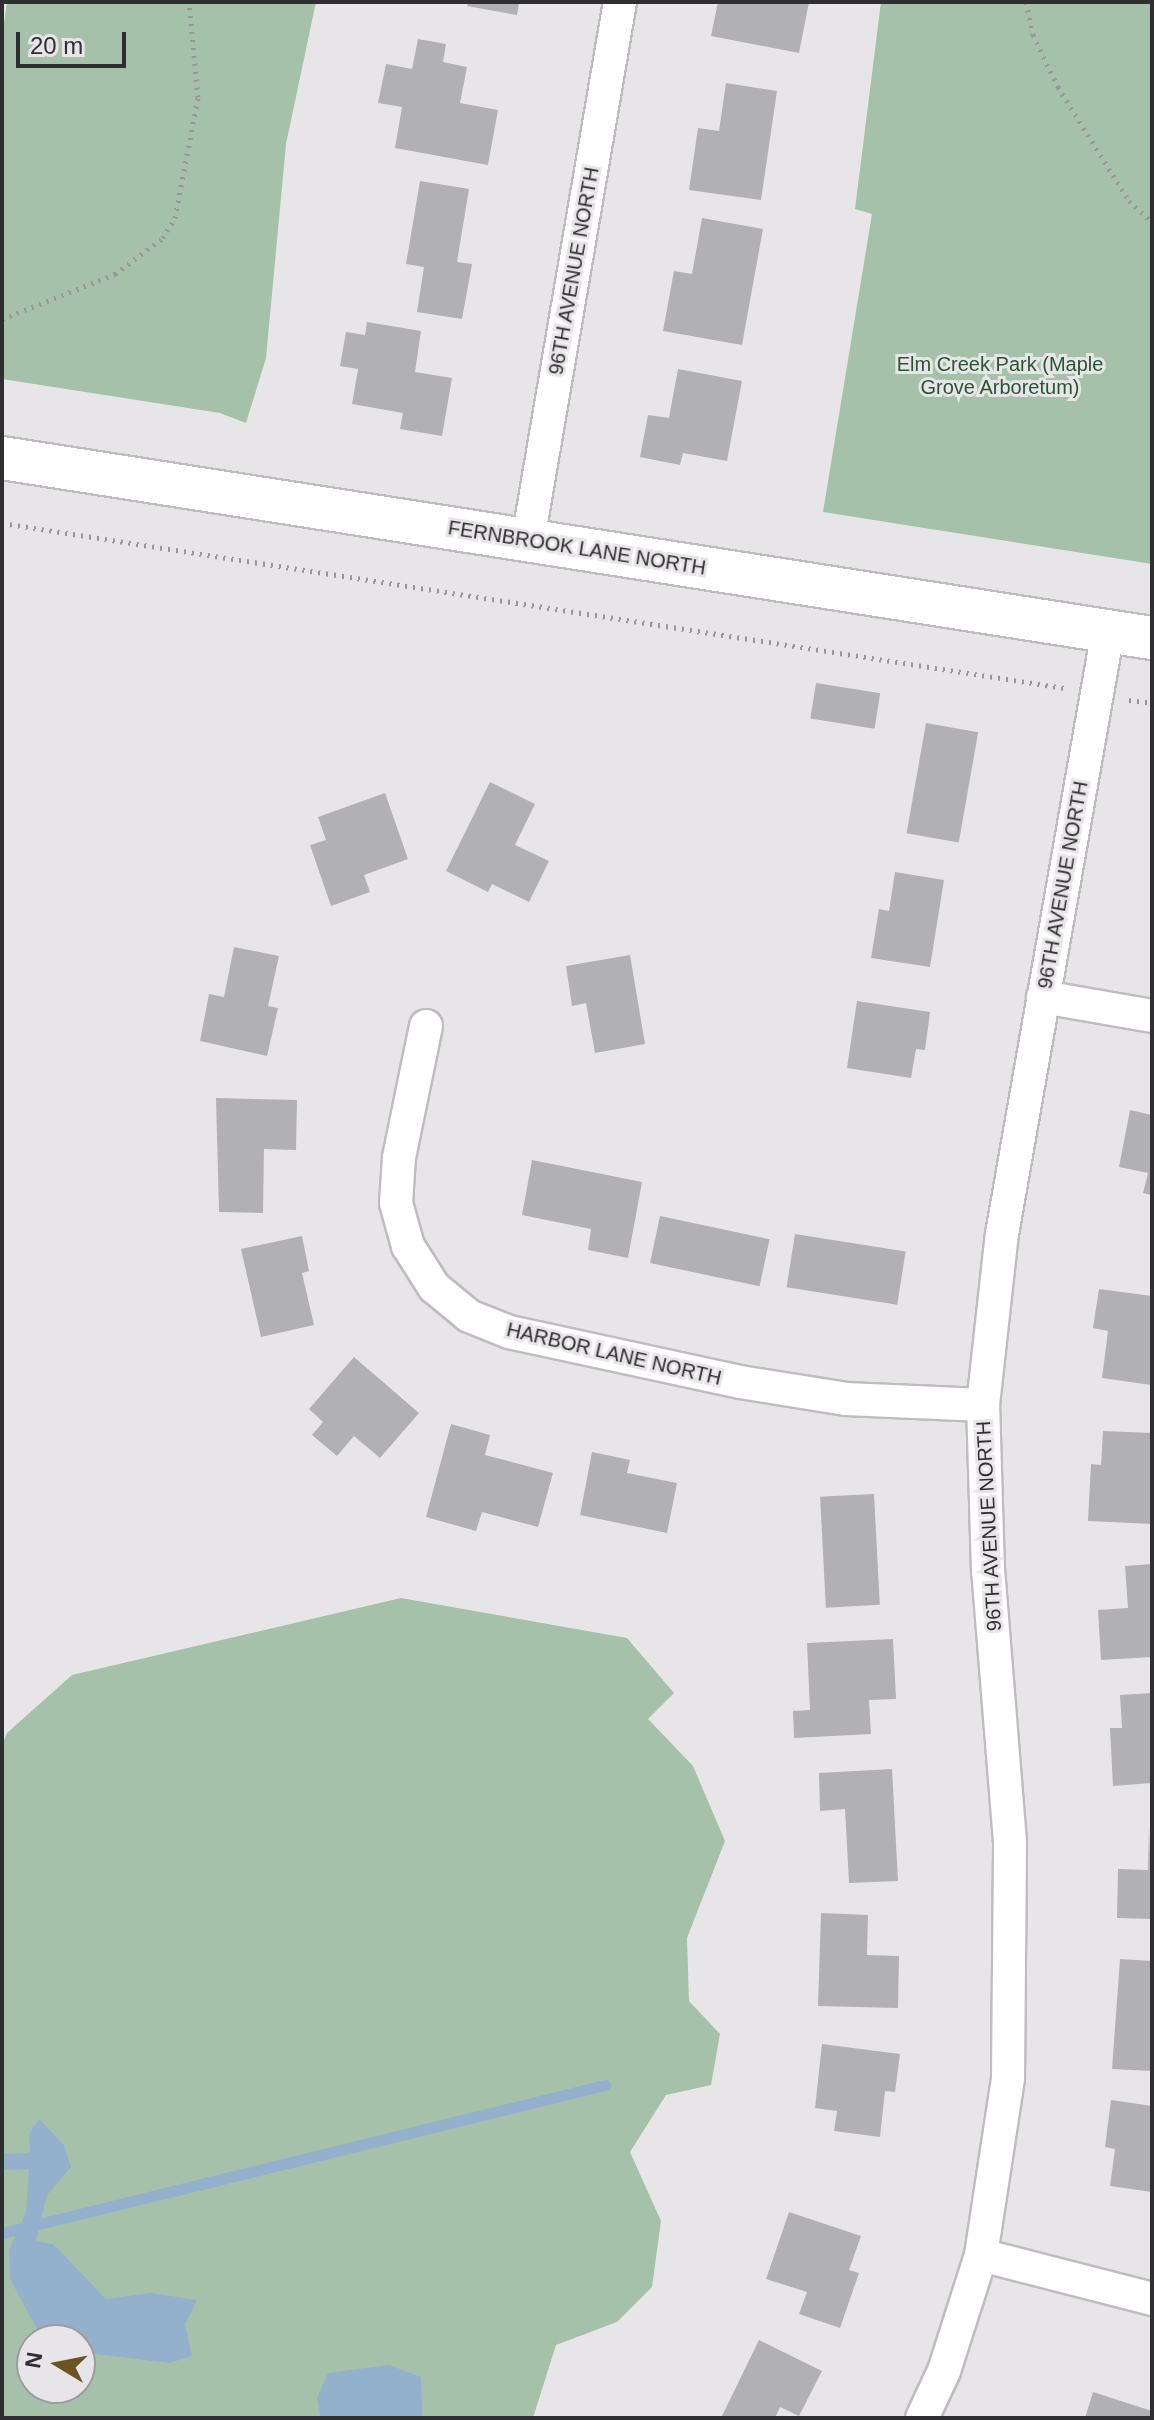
<!DOCTYPE html>
<html>
<head>
<meta charset="utf-8">
<style>
  body { margin:0 }
  #map { position:relative; width:1154px; height:2420px; overflow:hidden; background:#e8e5e9; font-family:Arial,sans-serif }
  div>[style] { position:absolute }
  [style*='--x'] { left:calc(var(--x)*1px); top:calc(var(--y)*1px); width:calc(var(--w)*1px); rotate:calc(var(--a)*1deg) }
  .green>* { inset:0; background:#a6c1aa }
  .water>* { inset:0; background:#93b0cc }
  .stream>* { height:11px; margin:-5.5px; padding:0 5.5px; transform-origin:5.5px; border-radius:5.5px; background:#93b0cc }
  .building>* { inset:0; background:#b1b1b5; transform-origin:0 0 }
  .path>* { height:5px; margin-top:-2.5px; transform-origin:0; background:repeating-linear-gradient(90deg,#989699 0 2px,transparent 0 8px) }
  .roads { filter:drop-shadow(2px 0 #bfbcc0) drop-shadow(-2px 0 #bfbcc0) drop-shadow(0 2px #bfbcc0) drop-shadow(0 -2px #bfbcc0) }
  .minor>* { height:32px; margin:-16px; padding:0 16px; transform-origin:16px; border-radius:16px; background:#fff }
  .tertiary>* { height:42px; margin:-21px; padding:0 21px; transform-origin:21px; border-radius:21px; background:#fff }
  span { translate:-50% -50%; white-space:nowrap; text-align:center; line-height:1.15; -webkit-text-stroke:6px #e8e5e9; paint-order:stroke }
  .street-label { font-size:20px; color:#2f2e30 }
  .park-label { font-size:20px; color:#275732 }
  .frame { position:absolute; inset:0; border:4px solid #2f2e30; pointer-events:none }
  .north { position:absolute; left:16px; top:2324px; width:80px; height:80px; box-sizing:border-box; background:#e8e5e9; border:2px solid #9e9c9f; border-radius:50%; rotate:280deg; font-size:22px; font-weight:700; line-height:32px; text-align:center; color:#2f2e30 }
  .north::after { content:''; display:block; margin:auto; width:28px; height:36px; background:#6a5423; clip-path:polygon(50% 0,100% 100%,50% 72%,0 100%) }
  .scale { position:absolute; left:16px; top:32px; width:110px; height:36px; box-sizing:border-box; border:4px solid #2f2e30; border-top:0; padding-left:10px; font-size:24px; line-height:28px; white-space:nowrap; color:#2f2e30; -webkit-text-stroke:6px #e8e5e9; paint-order:stroke }
</style>
</head>
<body>
<div id="map">
  <div class="green">
    <i style="clip-path:polygon(7px 2px,316px 2px,286px 144px,266px 358px,246px 423px,220px 413px,2px 379px,2px 37px)"></i>
    <i style="clip-path:polygon(881px 2px,1152px 2px,1152px 564px,823px 512px,872px 214px,855px 209px)"></i>
    <i style="clip-path:polygon(evenodd,401px 1598px,627px 1638px,674px 1693px,648px 1719px,693px 1766px,725px 1841px,687px 1938px,689px 2001px,720px 2034px,711px 2085px,666px 2095px,630px 2152px,661px 2221px,652px 2287px,617px 2322px,556px 2345px,533px 2418px,2px 2418px,2px 1745px,7px 1733px,72px 1675px,401px 1598px,32px 2340px,80px 2340px,80px 2388px,32px 2388px,32px 2340px)"></i>
  </div>
  <div class="water">
    <i style="clip-path:polygon(39px 2119px,64px 2145px,71px 2167px,47px 2195px,36px 2241px,53px 2244px,106px 2299px,151px 2293px,197px 2300px,185px 2324px,192px 2356px,169px 2363px,80px 2352px,80px 2340px,44px 2340px,38px 2331px,10px 2279px,9px 2250px,26px 2212px,29px 2169px,2px 2170px,2px 2154px,30px 2153px,29px 2134px)"></i>
    <i style="clip-path:polygon(389px 2365px,421px 2377px,422px 2418px,321px 2418px,317px 2398px,328px 2373px)"></i>
  </div>
  <div class="stream">
    <i style="--x:2;--y:2233;--w:621;--a:-13.79"></i>
  </div>
  <div class="building">
    <i style="clip-path:polygon(468px 2px,519px 2px,517px 15px,467px 6px)"></i>
    <i style="clip-path:polygon(718px 2px,809px 2px,799px 53px,711px 36px)"></i>
    <i style="clip-path:polygon(418px 39px,446px 44px,443px 62px,467px 67px,460px 103px,498px 110px,488px 165px,395px 148px,402px 107px,378px 103px,386px 64px,412px 69px)"></i>
    <i style="clip-path:polygon(726px 83px,777px 91px,761px 200px,689px 190px,698px 128px,719px 131px)"></i>
    <i style="clip-path:polygon(420px 181px,469px 189px,457px 262px,472px 264px,462px 319px,417px 312px,424px 267px,406px 264px)"></i>
    <i style="clip-path:polygon(702px 218px,763px 229px,742px 345px,663px 331px,674px 271px,692px 274px)"></i>
    <i style="clip-path:polygon(367px 322px,421px 331px,415px 372px,452px 378px,442px 436px,400px 429px,403px 413px,352px 404px,358px 369px,340px 366px,346px 332px,365px 335px)"></i>
    <i style="clip-path:polygon(678px 369px,742px 381px,727px 461px,683px 453px,680px 465px,640px 457px,648px 415px,669px 418px)"></i>
    <i style="left:816px;top:683px;width:65px;height:36px;rotate:9deg"></i>
    <i style="left:926px;top:723px;width:53px;height:112px;rotate:10deg"></i>
    <i style="clip-path:polygon(490px 782px,535px 804px,515px 845px,549px 861px,529px 902px,492px 884px,488px 892px,446px 871px)"></i>
    <i style="clip-path:polygon(385px 793px,408px 859px,364px 875px,370px 892px,331px 906px,310px 845px,326px 840px,318px 817px)"></i>
    <i style="clip-path:polygon(895px 872px,944px 880px,930px 967px,871px 958px,879px 909px,889px 911px)"></i>
    <i style="clip-path:polygon(234px 947px,279px 956px,268px 1006px,278px 1008px,267px 1056px,200px 1041px,209px 994px,224px 997px)"></i>
    <i style="clip-path:polygon(630px 955px,645px 1044px,595px 1053px,586px 1003px,572px 1006px,566px 966px)"></i>
    <i style="clip-path:polygon(857px 1001px,930px 1012px,925px 1050px,916px 1049px,911px 1078px,847px 1068px)"></i>
    <i style="clip-path:polygon(216px 1098px,297px 1100px,296px 1150px,264px 1149px,263px 1213px,219px 1212px)"></i>
    <i style="clip-path:polygon(1130px 1110px,1152px 1115px,1152px 1195px,1143px 1193px,1148px 1173px,1119px 1167px)"></i>
    <i style="clip-path:polygon(532px 1160px,642px 1182px,628px 1258px,588px 1250px,591px 1229px,522px 1215px)"></i>
    <i style="left:660px;top:1216px;width:112px;height:48px;rotate:12deg"></i>
    <i style="left:795px;top:1234px;width:112px;height:54px;rotate:9deg"></i>
    <i style="clip-path:polygon(302px 1236px,309px 1271px,302px 1273px,314px 1325px,261px 1337px,241px 1249px)"></i>
    <i style="clip-path:polygon(1099px 1289px,1152px 1296px,1151px 1385px,1102px 1378px,1108px 1331px,1093px 1328px)"></i>
    <i style="clip-path:polygon(354px 1357px,419px 1413px,380px 1458px,354px 1436px,337px 1456px,312px 1435px,323px 1422px,309px 1409px)"></i>
    <i style="clip-path:polygon(451px 1424px,490px 1435px,485px 1455px,553px 1473px,538px 1527px,482px 1512px,476px 1531px,426px 1517px)"></i>
    <i style="clip-path:polygon(1103px 1431px,1152px 1433px,1152px 1524px,1088px 1521px,1091px 1464px,1101px 1465px)"></i>
    <i style="clip-path:polygon(592px 1452px,630px 1460px,627px 1473px,677px 1483px,667px 1533px,580px 1515px)"></i>
    <i style="left:874px;top:1494px;width:111px;height:54px;rotate:87deg"></i>
    <i style="clip-path:polygon(1152px 1564px,1152px 1657px,1101px 1660px,1098px 1610px,1128px 1608px,1125px 1566px)"></i>
    <i style="clip-path:polygon(893px 1639px,896px 1699px,869px 1700px,871px 1734px,794px 1738px,793px 1711px,810px 1710px,807px 1643px)"></i>
    <i style="clip-path:polygon(1152px 1693px,1152px 1783px,1113px 1786px,1110px 1728px,1122px 1728px,1120px 1695px)"></i>
    <i style="clip-path:polygon(892px 1769px,898px 1881px,849px 1883px,845px 1809px,820px 1811px,819px 1773px)"></i>
    <i style="clip-path:polygon(1149px 1827px,1152px 1919px,1117px 1918px,1118px 1869px,1148px 1870px)"></i>
    <i style="clip-path:polygon(821px 1913px,868px 1915px,867px 1955px,899px 1956px,898px 2008px,818px 2006px)"></i>
    <i style="clip-path:polygon(1120px 1959px,1152px 1961px,1152px 2071px,1112px 2069px)"></i>
    <i style="clip-path:polygon(822px 2044px,900px 2054px,895px 2092px,885px 2091px,880px 2137px,834px 2131px,837px 2111px,815px 2108px)"></i>
    <i style="clip-path:polygon(1111px 2100px,1152px 2106px,1152px 2192px,1110px 2186px,1115px 2149px,1105px 2147px)"></i>
    <i style="clip-path:polygon(789px 2212px,861px 2236px,849px 2270px,859px 2273px,840px 2328px,799px 2314px,807px 2292px,766px 2279px)"></i>
    <i style="clip-path:polygon(759px 2340px,822px 2371px,799px 2416px,780px 2407px,775px 2418px,721px 2418px)"></i>
    <i style="clip-path:polygon(1093px 2392px,1152px 2411px,1152px 2418px,1085px 2418px)"></i>
  </div>
  <div class="path">
    <i style="--x:1026;--y:2;--w:34;--a:78"></i>
    <i style="--x:1033;--y:35;--w:58;--a:64.3"></i>
    <i style="--x:1058;--y:87;--w:134;--a:58.1"></i>
    <i style="--x:1129;--y:201;--w:31;--a:42"></i>
    <i style="--x:2;--y:319;--w:122;--a:-21.7"></i>
    <i style="--x:115;--y:274;--w:60;--a:-36.9"></i>
    <i style="--x:163;--y:238;--w:23;--a:-59"></i>
    <i style="--x:175;--y:218;--w:123;--a:-79.2"></i>
    <i style="--x:198;--y:97;--w:95;--a:-95.4"></i>
    <i style="--x:2;--y:523;--w:1075;--a:8.83"></i>
    <i style="--x:1129;--y:700;--w:23;--a:7"></i>
  </div>
  <div class="roads">
    <div class="minor">
      <i style="--x:528;--y:540;--w:546;--a:-80.3"></i>
      <i style="--x:1043;--y:997;--w:111;--a:9.9"></i>
      <i style="--x:426;--y:1026;--w:135;--a:101.6"></i>
      <i style="--x:399;--y:1158;--w:45;--a:93.8"></i>
      <i style="--x:396;--y:1203;--w:45;--a:74.4"></i>
      <i style="--x:408;--y:1246;--w:49;--a:57.6"></i>
      <i style="--x:434;--y:1287;--w:45;--a:39.6"></i>
      <i style="--x:469;--y:1316;--w:43;--a:21.8"></i>
      <i style="--x:509;--y:1332;--w:236;--a:12.2"></i>
      <i style="--x:740;--y:1382;--w:107;--a:9.1"></i>
      <i style="--x:846;--y:1399;--w:137;--a:2.5"></i>
      <i style="--x:981;--y:2255;--w:177;--a:14.4"></i>
      <i style="--x:922;--y:2418;--w:52;--a:-64.9"></i>
      <i style="--x:944;--y:2371;--w:122;--a:-72.3"></i>
      <i style="--x:981;--y:2255;--w:179;--a:-81.3"></i>
      <i style="--x:1008;--y:2078;--w:236;--a:-89.5"></i>
      <i style="--x:1010;--y:1842;--w:272;--a:-94.6"></i>
      <i style="--x:988;--y:1571;--w:166;--a:-91.7"></i>
      <i style="--x:983;--y:1405;--w:172;--a:-83.7"></i>
      <i style="--x:1002;--y:1234;--w:612;--a:-80.03"></i>
    </div>
    <div class="tertiary">
      <i style="--x:2;--y:458;--w:1164;--a:8.9"></i>
    </div>
  </div>
  <div class="street-label">
    <span style="left:574px;top:271px;rotate:-80deg">96TH AVENUE NORTH</span>
    <span style="left:577px;top:548px;rotate:9deg">FERNBROOK LANE NORTH</span>
    <span style="left:1063px;top:885px;rotate:-80deg">96TH AVENUE NORTH</span>
    <span style="left:614px;top:1354px;rotate:13deg">HARBOR LANE NORTH</span>
    <span style="left:989px;top:1526px;rotate:-93deg">96TH AVENUE NORTH</span>
  </div>
  <div class="park-label">
    <span style="left:1000px;top:376px">Elm Creek Park (Maple<br>Grove Arboretum)</span>
  </div>
  <div class="frame"></div>
  <div class="north">N</div>
  <div class="scale">20 m</div>
</div>
</body>
</html>
